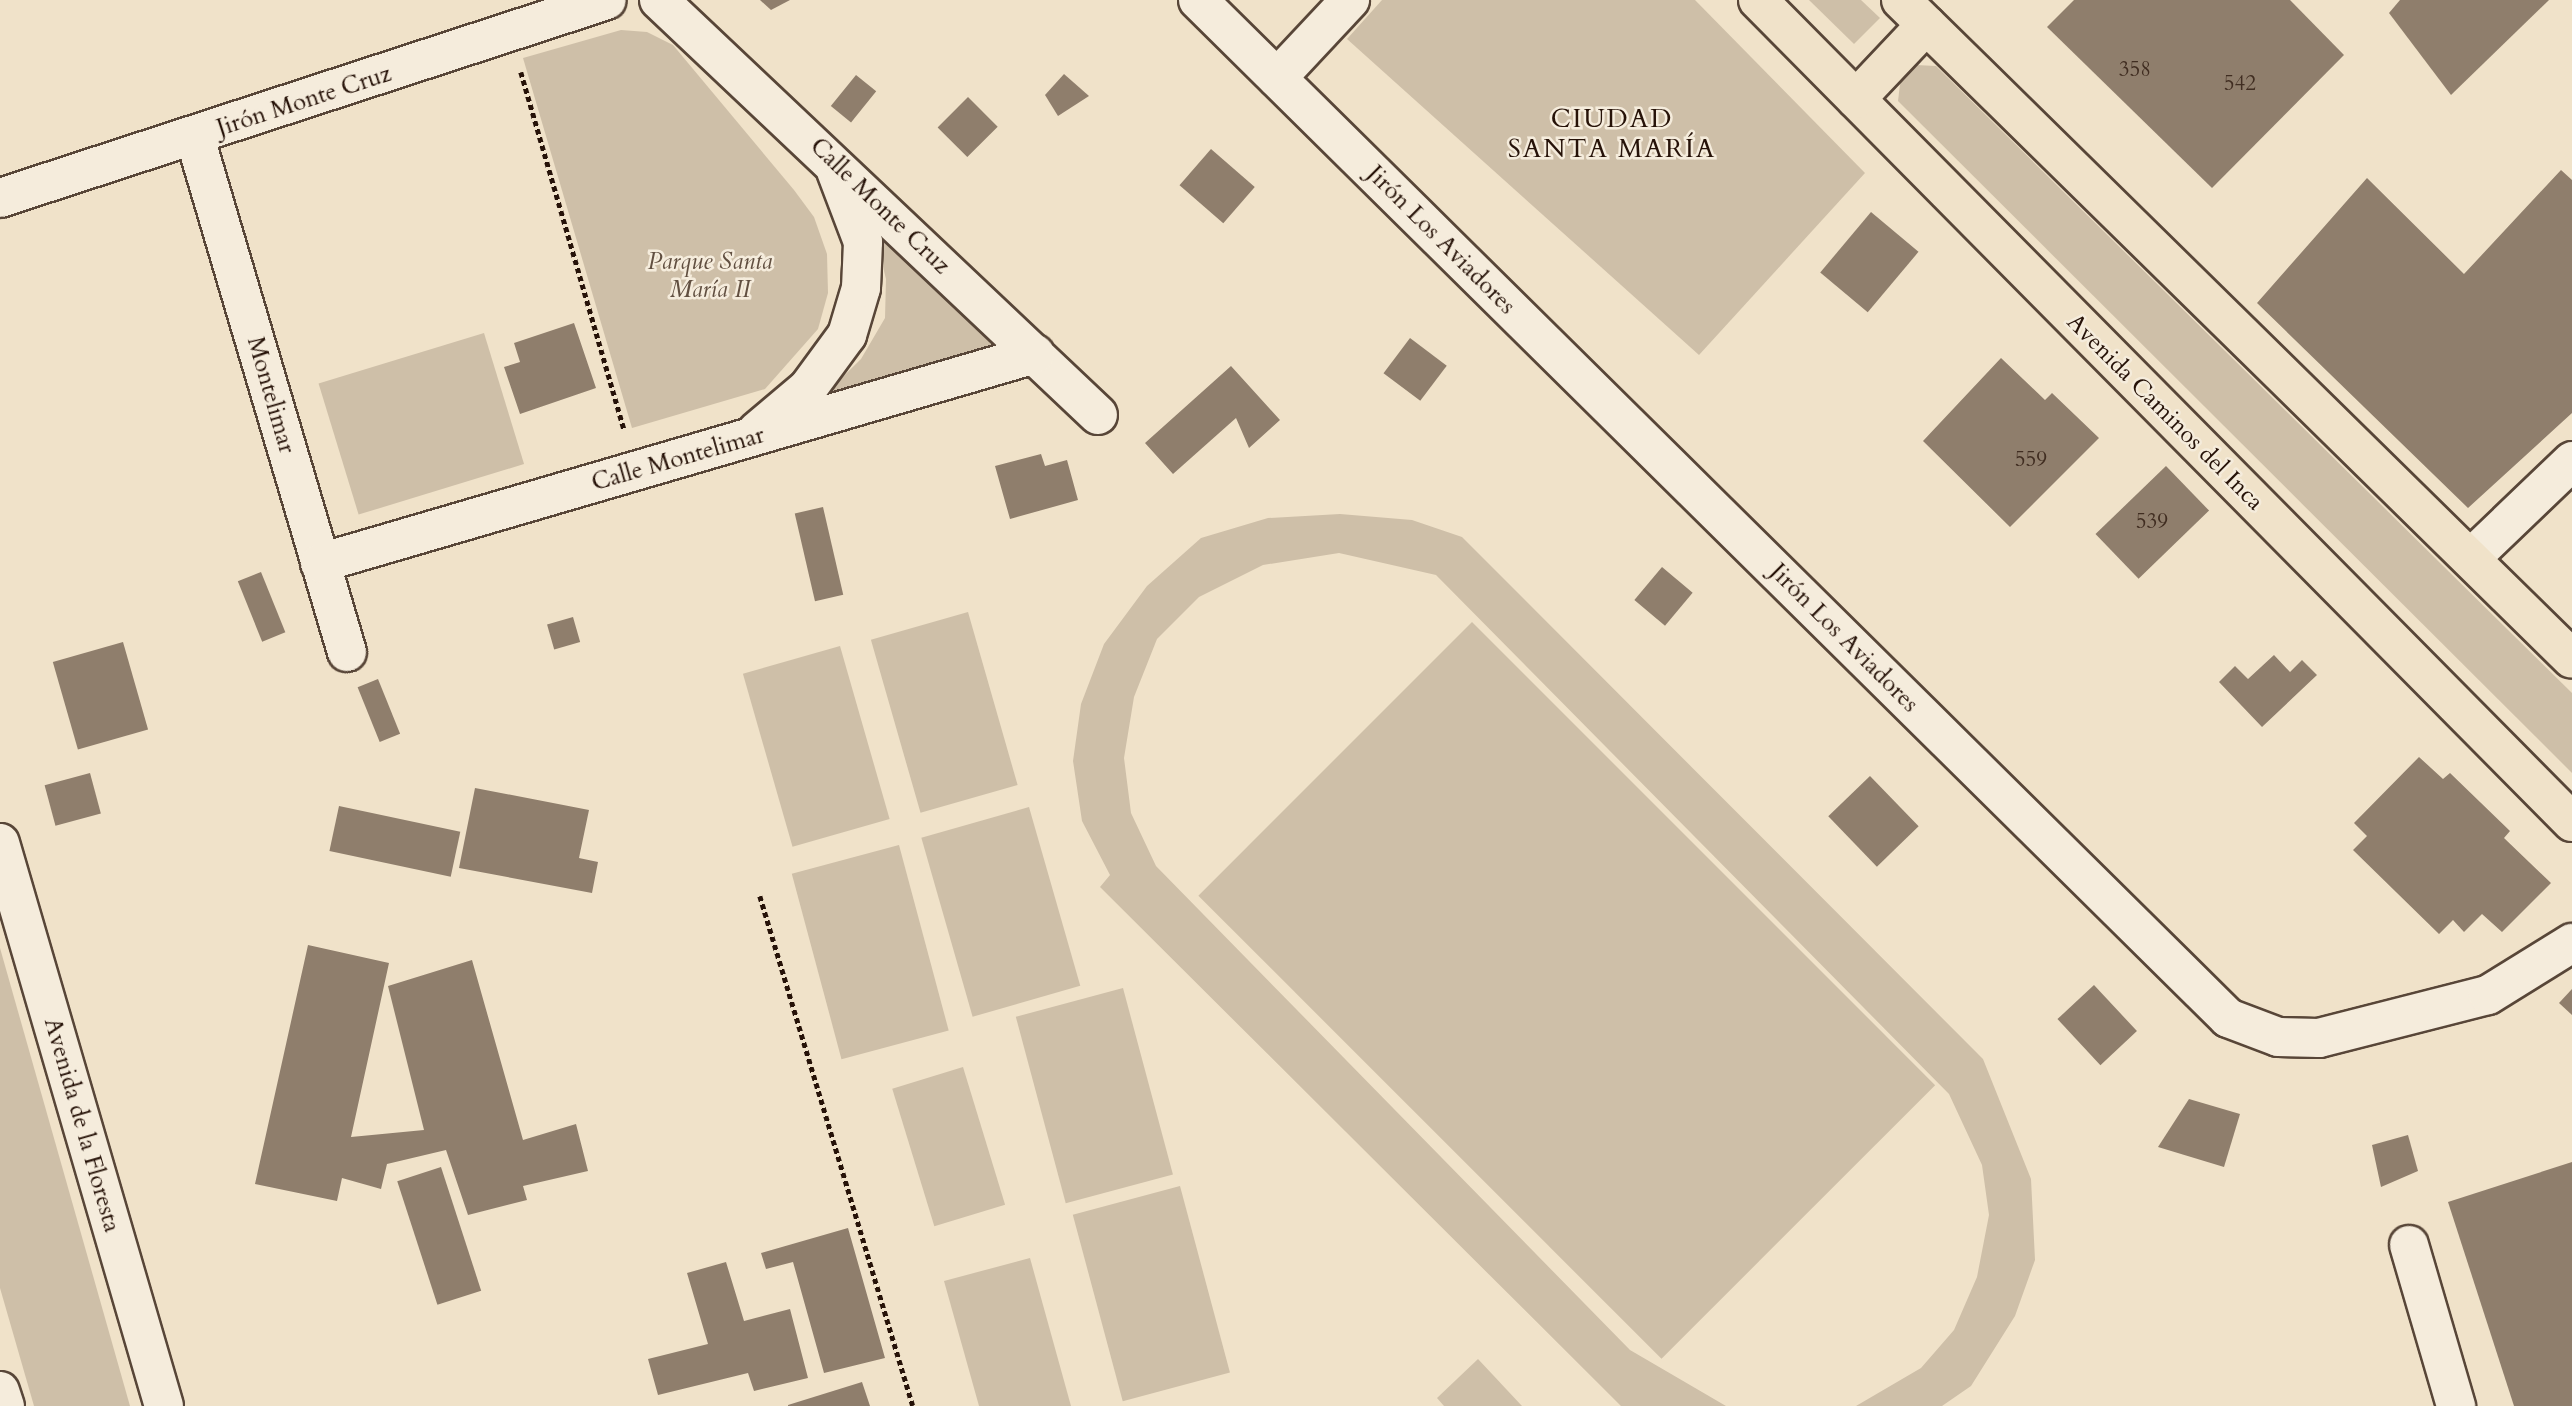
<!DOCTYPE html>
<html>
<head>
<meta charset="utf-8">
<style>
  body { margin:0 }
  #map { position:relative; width:2572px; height:1406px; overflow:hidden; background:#f0e2c9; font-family:Cardo,serif }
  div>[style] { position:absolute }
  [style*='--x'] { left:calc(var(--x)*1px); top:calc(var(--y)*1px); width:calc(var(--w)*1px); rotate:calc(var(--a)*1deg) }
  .green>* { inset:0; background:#cebfa8; transform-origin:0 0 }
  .building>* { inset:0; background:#8f7e6c; transform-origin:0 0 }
  .path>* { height:4.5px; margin-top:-2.25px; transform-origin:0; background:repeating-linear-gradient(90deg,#261208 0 5px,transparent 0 8.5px) }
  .roads { filter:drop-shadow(2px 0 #584638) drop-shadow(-2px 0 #584638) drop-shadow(0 2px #584638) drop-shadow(0 -2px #584638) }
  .minor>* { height:38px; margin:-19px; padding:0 19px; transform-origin:19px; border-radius:19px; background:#f5ecdc }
  .major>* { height:38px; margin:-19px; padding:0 19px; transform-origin:19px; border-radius:19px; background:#f0e2c9 }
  span { translate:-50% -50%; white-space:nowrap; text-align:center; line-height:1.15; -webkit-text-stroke:5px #f5ecdc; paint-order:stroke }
  .number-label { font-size:21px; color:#402d21 }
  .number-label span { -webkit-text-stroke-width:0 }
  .street-label { font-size:24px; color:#261208 }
  .park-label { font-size:24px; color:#614f40; font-style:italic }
  .neighbourhood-label { font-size:26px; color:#261208; letter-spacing:2px }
</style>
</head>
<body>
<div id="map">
  <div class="green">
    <i style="clip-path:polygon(1382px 0,1695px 0,1865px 173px,1699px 355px,1347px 39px)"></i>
    <i style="clip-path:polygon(1809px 0,1861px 0,1880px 18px,1854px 44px)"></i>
    <i style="clip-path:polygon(621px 30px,647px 32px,673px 45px,794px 190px,814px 217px,827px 254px,828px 293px,818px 329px,765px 389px,632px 428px,523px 58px)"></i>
    <i style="clip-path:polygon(1916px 65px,1936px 66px,2572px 693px,2572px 773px,1898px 101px,1901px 76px)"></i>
    <i style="clip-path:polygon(871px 218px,999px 350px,811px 408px,861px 359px,885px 318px,886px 279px)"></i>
    <i style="left:484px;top:333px;width:137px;height:173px;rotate:73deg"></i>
    <i style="clip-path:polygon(1340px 514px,1412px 520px,1462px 537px,1983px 1059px,2031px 1179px,2035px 1260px,2015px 1316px,1971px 1386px,1942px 1406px,1856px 1406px,1921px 1368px,1954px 1330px,1977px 1277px,1989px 1215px,1982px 1165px,1949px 1094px,1436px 575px,1339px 553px,1263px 565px,1199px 597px,1157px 639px,1134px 697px,1124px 758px,1131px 813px,1156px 866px,1630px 1350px,1726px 1406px,1621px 1406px,1100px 887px,1110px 875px,1082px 821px,1073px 761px,1081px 704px,1104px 644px,1147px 586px,1201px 538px,1268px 518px)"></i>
    <i style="left:968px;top:612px;width:180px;height:101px;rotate:74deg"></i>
    <i style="left:1472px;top:622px;width:655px;height:387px;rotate:45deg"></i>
    <i style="left:840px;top:646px;width:180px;height:101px;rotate:74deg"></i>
    <i style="left:1029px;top:807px;width:186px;height:112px;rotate:74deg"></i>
    <i style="left:899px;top:845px;width:192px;height:111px;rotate:75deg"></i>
    <i style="clip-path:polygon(0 948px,130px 1406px,34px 1406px,0 1288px)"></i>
    <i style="left:1123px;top:988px;width:193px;height:111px;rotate:75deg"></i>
    <i style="left:963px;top:1067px;width:144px;height:74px;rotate:73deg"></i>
    <i style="left:1180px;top:1186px;width:193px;height:111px;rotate:75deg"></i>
    <i style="clip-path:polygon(1030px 1258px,1071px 1406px,979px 1406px,944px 1281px)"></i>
    <i style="clip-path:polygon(1478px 1359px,1522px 1406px,1444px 1406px,1437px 1398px)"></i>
  </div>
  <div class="building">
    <i style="clip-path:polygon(760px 0,790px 0,771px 10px)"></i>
    <i style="clip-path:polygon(2074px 0,2290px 0,2344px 55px,2212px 188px,2047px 27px)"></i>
    <i style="clip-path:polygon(2400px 0,2549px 0,2451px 95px,2389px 13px)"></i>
    <i style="clip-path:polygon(1064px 74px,1089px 96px,1058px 116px,1045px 95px)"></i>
    <i style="left:856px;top:75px;width:26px;height:40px;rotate:39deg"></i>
    <i style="left:968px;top:97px;width:42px;height:43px;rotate:45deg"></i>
    <i style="left:1211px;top:149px;width:58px;height:48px;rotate:41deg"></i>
    <i style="clip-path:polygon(2561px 170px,2572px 180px,2572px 413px,2468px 508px,2257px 303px,2367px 178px,2464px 274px)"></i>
    <i style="left:1871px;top:212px;width:62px;height:79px;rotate:40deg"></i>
    <i style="clip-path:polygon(574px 323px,596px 388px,520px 414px,504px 367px,520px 362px,514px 343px)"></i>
    <i style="left:1410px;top:338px;width:46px;height:44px;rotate:37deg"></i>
    <i style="clip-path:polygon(2001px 358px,2045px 400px,2052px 393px,2099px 438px,2010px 527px,1923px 441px)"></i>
    <i style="clip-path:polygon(1231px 366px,1280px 420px,1249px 448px,1236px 418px,1173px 474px,1145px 443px)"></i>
    <i style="clip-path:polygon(1041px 454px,1045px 466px,1067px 460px,1078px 500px,1010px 519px,995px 466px)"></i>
    <i style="left:2166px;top:466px;width:62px;height:98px;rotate:46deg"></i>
    <i style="left:823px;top:507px;width:90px;height:29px;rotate:77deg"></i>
    <i style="left:1662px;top:567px;width:40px;height:43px;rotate:40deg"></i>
    <i style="left:261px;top:572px;width:65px;height:25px;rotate:68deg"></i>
    <i style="left:573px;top:617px;width:26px;height:27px;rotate:74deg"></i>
    <i style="left:123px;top:642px;width:91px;height:73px;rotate:74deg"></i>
    <i style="clip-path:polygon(2274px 655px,2290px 672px,2302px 660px,2317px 675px,2262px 727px,2219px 682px,2235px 666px,2248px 679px)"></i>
    <i style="left:378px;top:679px;width:59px;height:22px;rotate:68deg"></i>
    <i style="clip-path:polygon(2419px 757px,2443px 779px,2450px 773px,2510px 831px,2504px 838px,2551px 883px,2502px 932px,2482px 914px,2464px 932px,2453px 920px,2439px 934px,2353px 850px,2367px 836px,2354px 823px)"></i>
    <i style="left:90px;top:773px;width:42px;height:47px;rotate:75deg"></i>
    <i style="left:1870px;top:776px;width:70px;height:58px;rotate:46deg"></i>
    <i style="clip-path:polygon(475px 788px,589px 810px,579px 858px,598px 862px,592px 893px,459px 868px)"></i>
    <i style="left:339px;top:806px;width:124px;height:46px;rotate:12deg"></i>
    <i style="clip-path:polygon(308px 945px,389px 963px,351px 1137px,424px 1130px,388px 986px,472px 960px,523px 1140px,576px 1124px,588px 1171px,523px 1186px,527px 1200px,468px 1215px,446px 1150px,387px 1164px,381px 1189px,342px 1178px,337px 1201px,255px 1184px)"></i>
    <i style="left:2094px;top:985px;width:63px;height:50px;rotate:47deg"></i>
    <i style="clip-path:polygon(2572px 989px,2572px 1015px,2559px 1003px)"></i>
    <i style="clip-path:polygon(2189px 1099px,2240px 1114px,2224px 1167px,2158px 1147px)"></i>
    <i style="clip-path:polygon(2408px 1135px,2418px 1171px,2381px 1187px,2372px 1145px)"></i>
    <i style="clip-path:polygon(2572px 1162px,2572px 1406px,2514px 1406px,2448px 1202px)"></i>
    <i style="left:441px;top:1167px;width:130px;height:46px;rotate:72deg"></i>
    <i style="clip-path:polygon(848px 1228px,885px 1358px,824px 1373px,793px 1262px,766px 1269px,761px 1253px)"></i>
    <i style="clip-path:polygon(726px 1262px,744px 1321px,790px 1309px,808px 1378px,754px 1391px,748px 1373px,658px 1395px,648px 1359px,708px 1344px,687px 1273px)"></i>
    <i style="clip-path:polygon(862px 1382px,870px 1406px,788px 1406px,788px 1405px)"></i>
  </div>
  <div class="path">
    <i style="--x:521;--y:72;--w:373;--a:73.9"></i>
    <i style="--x:760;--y:896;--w:532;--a:73.3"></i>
  </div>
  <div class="roads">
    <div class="minor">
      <i style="--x:659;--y:0;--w:604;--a:43.39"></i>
      <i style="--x:1198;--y:0;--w:1448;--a:44.66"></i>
      <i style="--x:2228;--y:1018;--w:53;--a:20.8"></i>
      <i style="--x:2278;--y:1037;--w:41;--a:1.4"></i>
      <i style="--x:2319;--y:1038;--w:174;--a:-14.3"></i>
      <i style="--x:2488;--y:995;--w:99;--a:-31.8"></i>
      <i style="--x:1277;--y:78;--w:107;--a:-46.9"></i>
      <i style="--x:195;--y:138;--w:536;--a:73.53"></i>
      <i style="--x:0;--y:198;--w:638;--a:-18.07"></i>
      <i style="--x:757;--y:431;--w:67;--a:-40.1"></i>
      <i style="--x:808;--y:388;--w:66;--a:-53.7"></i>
      <i style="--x:847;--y:335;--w:49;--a:-73.4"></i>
      <i style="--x:861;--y:288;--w:46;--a:-87.5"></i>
      <i style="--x:863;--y:242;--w:76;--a:-110.8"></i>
      <i style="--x:2471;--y:558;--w:140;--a:-43.8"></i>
      <i style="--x:320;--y:563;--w:745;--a:-16.29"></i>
      <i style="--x:0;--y:843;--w:586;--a:73.76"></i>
      <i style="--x:2409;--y:1245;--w:168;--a:73.7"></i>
      <i style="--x:0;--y:1391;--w:16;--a:72"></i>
    </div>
    <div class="major">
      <i style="--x:1758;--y:0;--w:1157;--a:45.28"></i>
      <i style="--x:1901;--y:0;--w:940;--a:44.48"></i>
      <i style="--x:1856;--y:99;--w:102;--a:-46.6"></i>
    </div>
  </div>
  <div class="number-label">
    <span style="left:2135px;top:70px">358</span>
    <span style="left:2240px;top:84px">542</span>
    <span style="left:2031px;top:460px">559</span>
    <span style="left:2152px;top:522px">539</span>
  </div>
  <div class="street-label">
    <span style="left:304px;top:101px;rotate:-18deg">Jirón Monte Cruz</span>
    <span style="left:880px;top:206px;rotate:44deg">Calle Monte Cruz</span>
    <span style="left:1441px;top:240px;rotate:45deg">Jirón Los Aviadores</span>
    <span style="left:271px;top:395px;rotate:74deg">Montelimar</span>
    <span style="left:2165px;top:412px;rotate:45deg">Avenida Caminos del Inca</span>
    <span style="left:678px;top:459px;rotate:-16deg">Calle Montelimar</span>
    <span style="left:1844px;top:638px;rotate:45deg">Jirón Los Aviadores</span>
    <span style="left:82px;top:1125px;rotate:74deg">Avenida de la Floresta</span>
  </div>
  <div class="park-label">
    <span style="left:710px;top:276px">Parque Santa<br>María II</span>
  </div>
  <div class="neighbourhood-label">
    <span style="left:1612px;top:134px">CIUDAD<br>SANTA MARÍA</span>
  </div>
</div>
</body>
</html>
